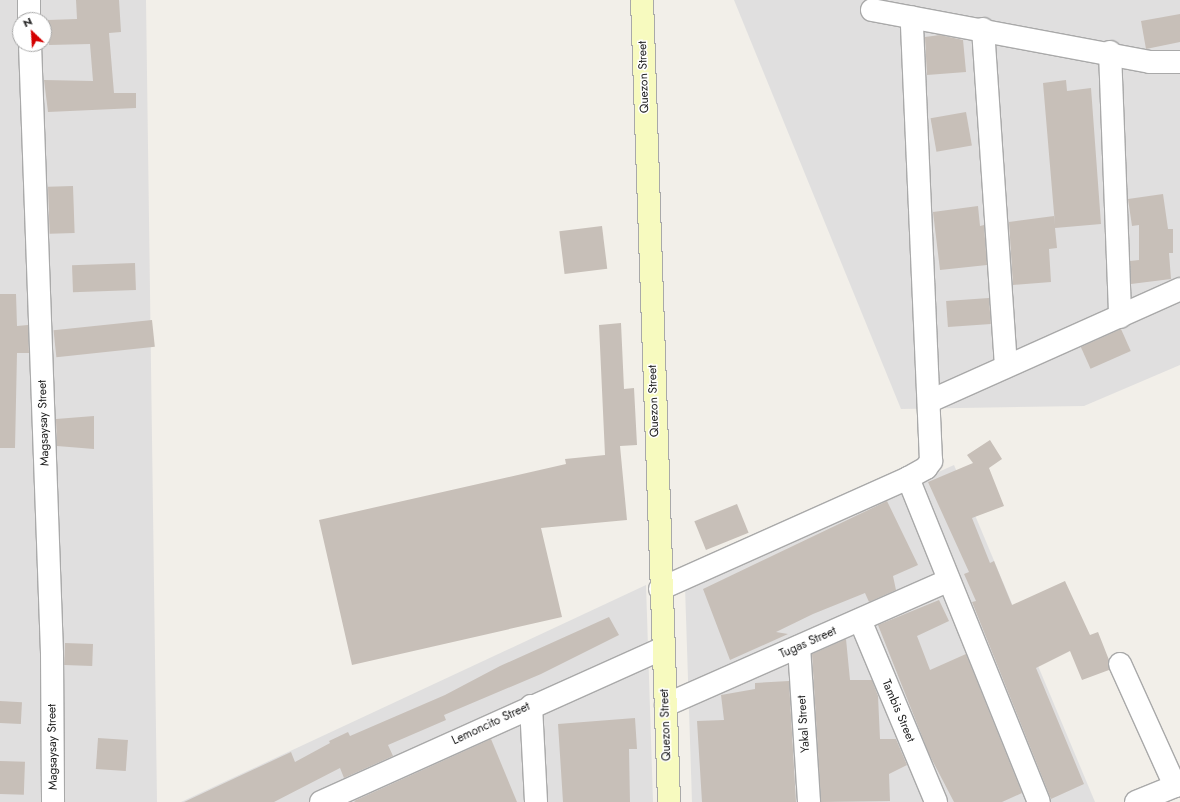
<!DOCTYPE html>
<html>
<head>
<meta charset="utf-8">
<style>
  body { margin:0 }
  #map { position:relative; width:1180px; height:802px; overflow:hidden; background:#f2efe9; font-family:Jost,sans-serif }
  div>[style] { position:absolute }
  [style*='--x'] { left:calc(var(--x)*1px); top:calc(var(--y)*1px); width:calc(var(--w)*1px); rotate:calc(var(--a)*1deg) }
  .residential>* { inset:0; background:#e0dfdf }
  .building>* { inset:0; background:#c7bfb8; transform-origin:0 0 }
  .roads { filter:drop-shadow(1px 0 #a9a9a9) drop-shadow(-1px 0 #a9a9a9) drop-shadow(0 1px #a9a9a9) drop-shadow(0 -1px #a9a9a9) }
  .street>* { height:22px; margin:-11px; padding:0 11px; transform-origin:11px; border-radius:11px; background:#fff }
  .secondary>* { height:22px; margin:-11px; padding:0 11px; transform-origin:11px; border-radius:11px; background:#f7fabf }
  span { translate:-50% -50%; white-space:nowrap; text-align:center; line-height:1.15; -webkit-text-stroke:3px #fff; paint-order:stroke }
  .street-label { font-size:12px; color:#222 }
  .north { position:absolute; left:12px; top:12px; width:40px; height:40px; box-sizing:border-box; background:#fff; border:1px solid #a7a7a7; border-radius:50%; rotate:335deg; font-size:11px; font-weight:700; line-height:16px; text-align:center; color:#222 }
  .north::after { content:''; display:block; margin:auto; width:14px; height:18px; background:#d40000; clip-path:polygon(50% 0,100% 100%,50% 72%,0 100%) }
</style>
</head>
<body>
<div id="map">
  <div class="residential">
    <i style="clip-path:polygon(evenodd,0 0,146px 0,157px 802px,0 802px,0 0,20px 20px,44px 20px,44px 44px,20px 44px,20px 20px)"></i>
    <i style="clip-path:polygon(734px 0,1180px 0,1180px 365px,1084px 406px,901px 409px)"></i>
    <i style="clip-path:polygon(954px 465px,1095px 802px,692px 802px,685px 586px)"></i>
    <i style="clip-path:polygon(646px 585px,653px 802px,181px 802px)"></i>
  </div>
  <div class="building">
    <i style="clip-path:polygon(76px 0,119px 0,121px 32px,109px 33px,114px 93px,136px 93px,136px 108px,48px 112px,44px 80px,93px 81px,90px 44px,49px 45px,48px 20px,77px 19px)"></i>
    <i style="clip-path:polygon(1180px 14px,1180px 42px,1146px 49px,1141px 21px)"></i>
    <i style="clip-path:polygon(940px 35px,963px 40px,966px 72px,927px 75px,925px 37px)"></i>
    <i style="clip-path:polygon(1066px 80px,1067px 91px,1091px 88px,1101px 224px,1055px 228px,1057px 248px,1049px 249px,1051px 282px,1013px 285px,1009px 222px,1054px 216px,1055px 225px,1043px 83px)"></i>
    <i style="left:966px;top:112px;width:34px;height:36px;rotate:80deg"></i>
    <i style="left:73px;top:186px;width:47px;height:25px;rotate:88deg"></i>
    <i style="clip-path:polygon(1163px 194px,1168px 229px,1173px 229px,1173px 253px,1169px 253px,1171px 279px,1131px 284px,1130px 261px,1139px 260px,1139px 225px,1132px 226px,1128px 199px)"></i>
    <i style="clip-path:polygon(978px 206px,980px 226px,984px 225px,987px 265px,940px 270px,933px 212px)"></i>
    <i style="left:602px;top:226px;width:43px;height:43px;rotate:83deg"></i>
    <i style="left:135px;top:263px;width:27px;height:63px;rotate:88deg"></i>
    <i style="clip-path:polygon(0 294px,16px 294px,17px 326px,28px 325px,29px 353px,17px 353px,15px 448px,0 448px)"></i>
    <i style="left:989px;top:298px;width:26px;height:43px;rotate:86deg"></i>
    <i style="left:152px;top:320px;width:27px;height:99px;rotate:84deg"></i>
    <i style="clip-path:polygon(621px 323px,624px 389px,634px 388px,637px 445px,620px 446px,627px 520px,541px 528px,562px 617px,352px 665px,319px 520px,566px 464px,565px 459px,605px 455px,599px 325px)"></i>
    <i style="left:1121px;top:329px;width:24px;height:44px;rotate:66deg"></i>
    <i style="clip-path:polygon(94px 416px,94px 449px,57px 446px,56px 419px)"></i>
    <i style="clip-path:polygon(990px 440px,1002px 459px,989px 468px,1004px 506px,972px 518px,990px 563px,994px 561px,1012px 605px,1065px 581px,1090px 635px,1098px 632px,1109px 660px,1109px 670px,1082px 680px,1070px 651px,1036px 668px,1084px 784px,1051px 799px,972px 602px,976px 601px,964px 574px,969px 572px,928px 482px,973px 463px,967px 455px)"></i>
    <i style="clip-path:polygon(887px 501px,918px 565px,893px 576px,896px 590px,869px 602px,865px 593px,813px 614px,776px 632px,788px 634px,730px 660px,703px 589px)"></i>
    <i style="left:737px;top:504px;width:31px;height:46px;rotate:68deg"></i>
    <i style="clip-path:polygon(939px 600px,949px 621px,917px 636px,930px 670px,966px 654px,1022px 793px,1002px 802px,954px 802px,929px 754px,878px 625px)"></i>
    <i style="clip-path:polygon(609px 617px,619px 635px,541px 674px,444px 715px,446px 720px,388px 745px,393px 756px,344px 778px,340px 768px,274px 802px,184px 802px,291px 752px,295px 762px,330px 743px,329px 741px,348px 732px,350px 736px,445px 695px,500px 666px)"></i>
    <i style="clip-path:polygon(846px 639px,850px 680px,872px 680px,878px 696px,880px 739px,896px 739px,907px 765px,889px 774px,890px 801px,821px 802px,812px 654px)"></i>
    <i style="left:65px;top:643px;width:28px;height:22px;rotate:2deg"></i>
    <i style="clip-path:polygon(789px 681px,796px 802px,702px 802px,697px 721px,724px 720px,721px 695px,755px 689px,755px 683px)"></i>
    <i style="left:0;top:701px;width:22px;height:22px;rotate:3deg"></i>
    <i style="clip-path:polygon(635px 718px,637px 749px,629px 749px,630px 802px,563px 802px,558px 724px)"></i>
    <i style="left:98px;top:738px;width:30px;height:31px;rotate:4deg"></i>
    <i style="clip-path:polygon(491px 739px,517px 802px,355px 802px,354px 801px)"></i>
    <i style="left:0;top:761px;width:25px;height:33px;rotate:2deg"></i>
  </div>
  <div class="roads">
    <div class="street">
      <i style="--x:29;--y:0;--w:20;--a:90"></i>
      <i style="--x:872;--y:10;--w:283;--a:10.6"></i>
      <i style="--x:1150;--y:62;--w:30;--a:0"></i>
      <i style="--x:983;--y:29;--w:338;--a:86.1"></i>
      <i style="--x:30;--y:44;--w:610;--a:87.93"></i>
      <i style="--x:52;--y:654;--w:148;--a:89.6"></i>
      <i style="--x:1110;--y:52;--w:265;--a:87.8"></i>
      <i style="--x:930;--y:401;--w:274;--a:-24.1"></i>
      <i style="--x:908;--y:478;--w:349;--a:68"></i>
      <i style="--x:660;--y:589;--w:272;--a:-24.1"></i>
      <i style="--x:908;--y:478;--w:21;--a:-29"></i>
      <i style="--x:926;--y:468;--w:9;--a:-54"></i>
      <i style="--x:931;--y:461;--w:444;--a:-92.5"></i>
      <i style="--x:860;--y:620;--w:197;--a:67.3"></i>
      <i style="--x:799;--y:647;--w:155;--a:86.3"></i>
      <i style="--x:1120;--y:664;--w:134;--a:65.7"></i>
      <i style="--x:666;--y:705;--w:309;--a:-23.8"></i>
      <i style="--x:531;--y:706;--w:96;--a:87"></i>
      <i style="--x:321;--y:802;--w:375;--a:-24.2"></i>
      <i style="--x:1136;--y:802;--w:48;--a:-22.2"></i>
    </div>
    <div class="secondary">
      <i style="--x:642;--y:0;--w:802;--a:88.07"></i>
    </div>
  </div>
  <div class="street-label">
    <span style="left:644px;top:77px;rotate:-92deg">Quezon Street</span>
    <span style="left:654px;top:401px;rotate:-92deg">Quezon Street</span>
    <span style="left:44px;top:423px;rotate:-92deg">Magsaysay Street</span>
    <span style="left:808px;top:643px;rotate:-24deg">Tugas Street</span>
    <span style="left:898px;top:711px;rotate:67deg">Tambis Street</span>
    <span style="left:491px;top:724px;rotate:-25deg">Lemoncito Street</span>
    <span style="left:804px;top:724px;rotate:-94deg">Yakal Street</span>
    <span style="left:666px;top:725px;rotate:-92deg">Quezon Street</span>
    <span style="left:53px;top:747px;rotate:-91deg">Magsaysay Street</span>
  </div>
  <div class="north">N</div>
</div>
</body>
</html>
